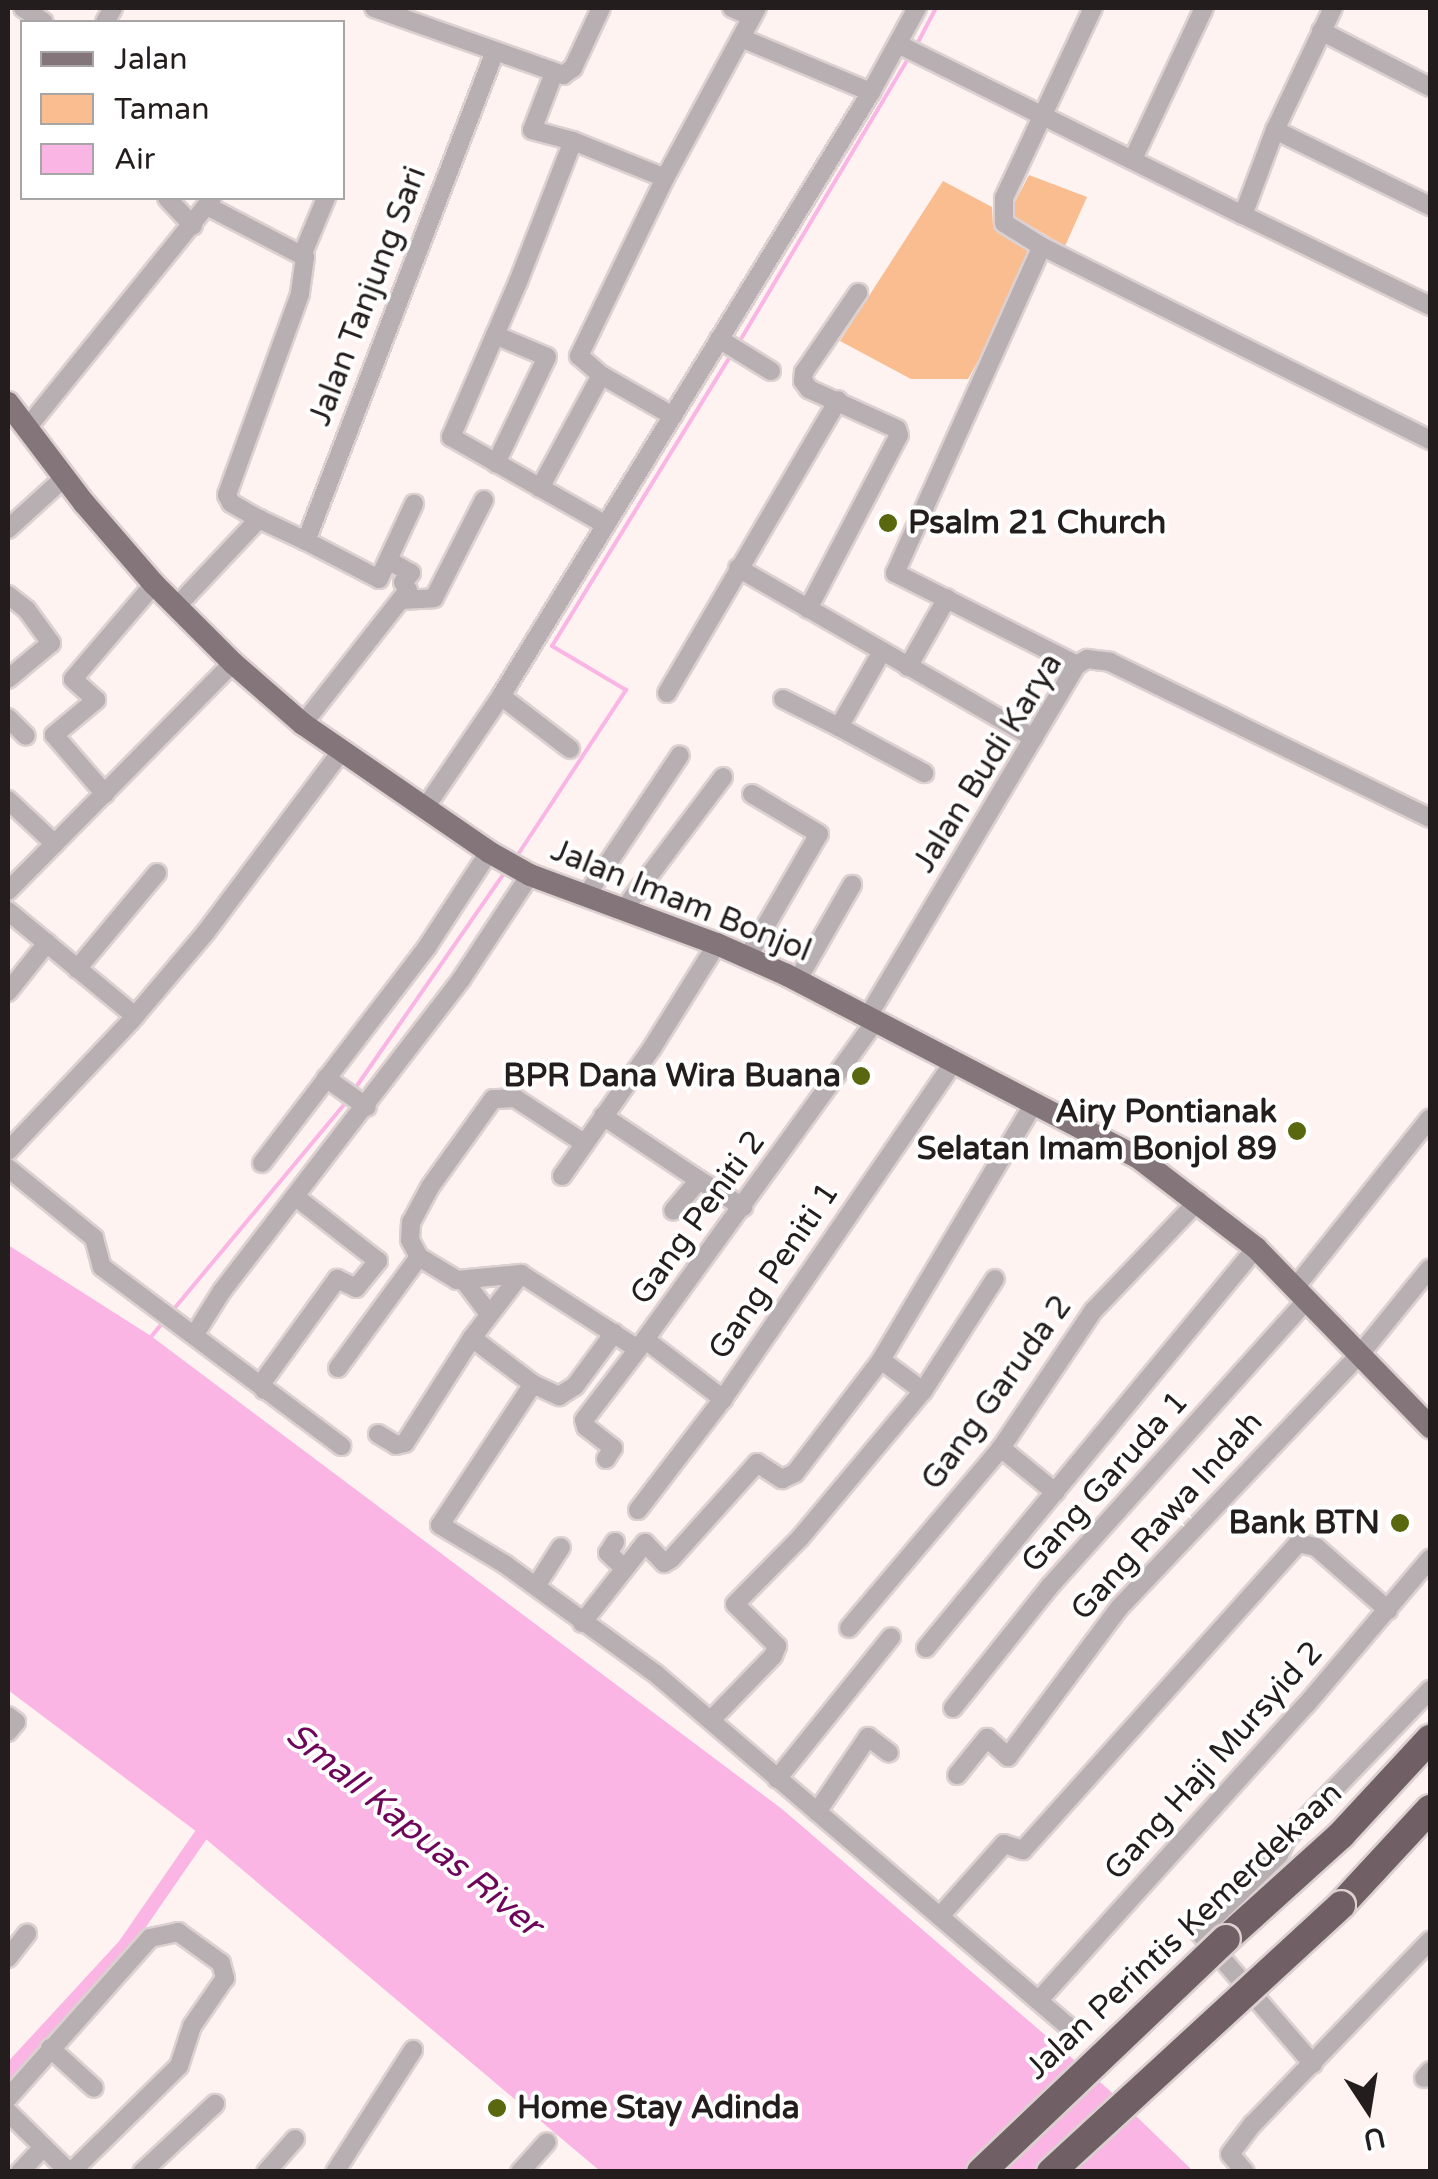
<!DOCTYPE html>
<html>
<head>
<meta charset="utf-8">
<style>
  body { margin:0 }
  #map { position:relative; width:1438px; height:2179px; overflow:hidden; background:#fff3f2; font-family:"Varela Round",sans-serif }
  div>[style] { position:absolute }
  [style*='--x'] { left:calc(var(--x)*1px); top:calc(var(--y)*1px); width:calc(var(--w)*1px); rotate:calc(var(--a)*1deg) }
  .green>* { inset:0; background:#f9bd8f }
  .water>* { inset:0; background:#fbb5e4 }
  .stream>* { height:4px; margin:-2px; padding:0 2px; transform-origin:2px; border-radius:2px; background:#fbb5e4 }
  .canal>* { height:14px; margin:-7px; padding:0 7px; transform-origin:7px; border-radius:7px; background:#fbb5e4 }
  .roads { filter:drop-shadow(2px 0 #dcd1d0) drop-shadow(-2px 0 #dcd1d0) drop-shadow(0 2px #dcd1d0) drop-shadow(0 -2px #dcd1d0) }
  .minor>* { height:18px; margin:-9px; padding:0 9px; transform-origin:9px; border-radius:9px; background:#b8afb2 }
  .major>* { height:22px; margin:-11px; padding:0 11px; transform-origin:11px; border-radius:11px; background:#837579 }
  .highway>* { height:28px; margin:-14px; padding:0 14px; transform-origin:14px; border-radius:14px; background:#706065 }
  .bridges { filter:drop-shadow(2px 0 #dcd1d0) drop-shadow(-2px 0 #dcd1d0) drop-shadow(0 2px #dcd1d0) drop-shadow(0 -2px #dcd1d0) }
  .highway-bridge>* { height:28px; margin:-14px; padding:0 14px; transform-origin:14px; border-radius:14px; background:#706065 }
  .dots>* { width:28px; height:28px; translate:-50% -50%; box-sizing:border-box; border:5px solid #fff; border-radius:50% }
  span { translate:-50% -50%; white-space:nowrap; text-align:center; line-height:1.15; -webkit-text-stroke:8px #fff; paint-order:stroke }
  .street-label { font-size:32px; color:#241d1d }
  .poi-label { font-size:32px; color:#241d1d; font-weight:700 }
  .left { translate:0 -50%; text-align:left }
  .right { translate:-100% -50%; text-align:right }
  .water-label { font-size:35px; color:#6e0559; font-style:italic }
  .frame { position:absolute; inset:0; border:10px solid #241d1d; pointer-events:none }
  .legend { position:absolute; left:20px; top:20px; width:325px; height:180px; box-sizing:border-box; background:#fff; border:2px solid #a7a5a5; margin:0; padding:12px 18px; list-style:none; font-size:30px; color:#241d1d }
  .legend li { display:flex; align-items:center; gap:20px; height:50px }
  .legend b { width:50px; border:2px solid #a7a5a5 }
  .north { position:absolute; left:1318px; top:2059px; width:100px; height:100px; -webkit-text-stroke:8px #fff; paint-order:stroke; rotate:168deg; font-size:28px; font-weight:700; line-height:40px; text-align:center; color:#241d1d }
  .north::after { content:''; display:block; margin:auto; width:35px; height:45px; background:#241d1d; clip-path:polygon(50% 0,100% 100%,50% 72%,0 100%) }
</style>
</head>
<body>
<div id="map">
  <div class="green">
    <i style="clip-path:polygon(1029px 175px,1087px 197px,1065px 246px,1009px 213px)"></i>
    <i style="clip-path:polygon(943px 181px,992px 207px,993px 226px,1037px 254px,968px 379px,911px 379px,840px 341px)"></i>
  </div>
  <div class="water">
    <i style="clip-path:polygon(8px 1245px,151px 1336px,782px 1809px,1108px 2089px,1193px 2171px,600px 2171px,201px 1835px,8px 1690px)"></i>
  </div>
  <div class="stream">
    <i style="--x:915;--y:48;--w:45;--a:-62.3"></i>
    <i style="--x:738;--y:344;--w:335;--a:-59.2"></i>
    <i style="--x:517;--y:856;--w:199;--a:-56.7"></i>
    <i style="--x:626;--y:690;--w:86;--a:-149.3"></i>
    <i style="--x:552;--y:646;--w:345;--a:-58.4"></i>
    <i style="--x:354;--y:1090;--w:265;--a:-55.3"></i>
    <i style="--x:173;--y:1310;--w:271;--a:-50.2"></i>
    <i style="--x:151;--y:1337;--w:21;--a:-51"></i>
  </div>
  <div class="canal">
    <i style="--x:8;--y:2072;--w:173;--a:-47.3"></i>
    <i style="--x:125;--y:1945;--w:134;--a:-55.4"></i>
  </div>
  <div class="roads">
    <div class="minor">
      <i style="--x:23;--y:8;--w:25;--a:34"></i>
      <i style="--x:374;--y:8;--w:201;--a:19.5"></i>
      <i style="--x:563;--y:75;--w:12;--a:-35"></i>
      <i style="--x:573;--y:68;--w:66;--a:-65"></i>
      <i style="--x:732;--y:8;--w:22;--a:24"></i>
      <i style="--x:1093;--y:8;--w:210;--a:115.1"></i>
      <i style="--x:1004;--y:198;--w:25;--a:90"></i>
      <i style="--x:1004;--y:223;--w:44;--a:31.9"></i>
      <i style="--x:1041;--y:246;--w:435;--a:26.5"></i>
      <i style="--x:105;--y:22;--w:16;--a:-60"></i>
      <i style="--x:1321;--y:31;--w:123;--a:27.2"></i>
      <i style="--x:741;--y:38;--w:141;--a:22.6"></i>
      <i style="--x:898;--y:44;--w:385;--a:26.4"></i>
      <i style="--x:1243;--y:215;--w:91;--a:-69.4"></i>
      <i style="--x:1275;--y:130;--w:135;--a:-64.6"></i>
      <i style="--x:554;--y:73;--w:61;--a:111.1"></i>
      <i style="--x:532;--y:130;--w:42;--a:15"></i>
      <i style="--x:573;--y:141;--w:99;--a:21.9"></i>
      <i style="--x:1275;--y:130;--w:173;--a:26.1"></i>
      <i style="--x:573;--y:141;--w:151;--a:111.3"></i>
      <i style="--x:518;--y:282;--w:169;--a:113.4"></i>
      <i style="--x:451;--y:437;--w:176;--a:29.6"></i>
      <i style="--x:1133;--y:159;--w:167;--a:-64.8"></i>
      <i style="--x:167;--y:198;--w:38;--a:47"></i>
      <i style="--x:209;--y:207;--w:108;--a:27.5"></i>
      <i style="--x:305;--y:257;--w:37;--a:98"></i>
      <i style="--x:300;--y:294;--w:214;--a:110"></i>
      <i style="--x:227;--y:495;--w:9;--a:63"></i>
      <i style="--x:231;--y:503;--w:32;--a:30"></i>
      <i style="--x:1243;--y:215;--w:208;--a:25.9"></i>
      <i style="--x:303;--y:253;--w:60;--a:-67.3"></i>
      <i style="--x:1038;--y:255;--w:349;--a:114.2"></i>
      <i style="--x:895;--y:573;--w:204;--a:26.8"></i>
      <i style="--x:495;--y:335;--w:56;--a:22.9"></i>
      <i style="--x:547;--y:357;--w:118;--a:115.7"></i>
      <i style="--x:719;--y:339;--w:61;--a:31.6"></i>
      <i style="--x:673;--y:416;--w:83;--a:-150.3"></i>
      <i style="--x:601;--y:375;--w:29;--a:-139"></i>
      <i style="--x:579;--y:356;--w:198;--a:-64.2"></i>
      <i style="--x:665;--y:178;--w:193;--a:-61.6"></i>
      <i style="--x:27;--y:428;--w:294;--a:-51.1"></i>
      <i style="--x:540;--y:488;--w:128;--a:-61.6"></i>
      <i style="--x:8;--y:529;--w:77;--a:-42.4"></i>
      <i style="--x:306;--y:541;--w:82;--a:27.5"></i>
      <i style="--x:379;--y:579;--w:83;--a:-65"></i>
      <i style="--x:738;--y:568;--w:341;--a:29.9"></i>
      <i style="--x:8;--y:595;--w:24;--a:38"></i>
      <i style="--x:27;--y:610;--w:41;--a:54"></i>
      <i style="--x:51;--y:643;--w:56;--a:140.1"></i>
      <i style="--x:401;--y:600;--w:33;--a:-3"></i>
      <i style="--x:434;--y:598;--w:110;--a:-63"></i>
      <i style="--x:177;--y:606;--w:120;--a:-46.7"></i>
      <i style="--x:259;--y:519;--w:52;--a:25.1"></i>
      <i style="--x:306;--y:541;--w:522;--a:-68.89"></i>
      <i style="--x:808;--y:609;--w:196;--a:-62.4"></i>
      <i style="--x:899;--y:435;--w:6;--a:-108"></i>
      <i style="--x:897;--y:429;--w:97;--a:-155.6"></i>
      <i style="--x:809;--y:389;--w:10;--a:-127"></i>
      <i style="--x:803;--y:381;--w:9;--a:-84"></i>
      <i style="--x:804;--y:372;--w:96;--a:-55.6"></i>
      <i style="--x:908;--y:667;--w:79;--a:-60.5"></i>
      <i style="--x:667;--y:693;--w:339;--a:-59.7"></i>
      <i style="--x:501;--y:696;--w:87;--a:37.5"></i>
      <i style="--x:783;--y:699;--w:63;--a:26.6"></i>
      <i style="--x:839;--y:727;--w:85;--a:-60.4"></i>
      <i style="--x:8;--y:718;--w:25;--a:45"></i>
      <i style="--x:303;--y:724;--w:170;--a:-51.9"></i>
      <i style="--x:408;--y:590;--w:9;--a:-122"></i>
      <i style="--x:403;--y:582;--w:12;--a:-48"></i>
      <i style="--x:411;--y:573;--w:26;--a:-151"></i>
      <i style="--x:839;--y:727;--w:97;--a:28.4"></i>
      <i style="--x:105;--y:794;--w:78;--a:-130.8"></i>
      <i style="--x:54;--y:735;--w:55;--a:-39.8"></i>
      <i style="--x:96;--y:700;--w:31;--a:-138"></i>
      <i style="--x:73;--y:679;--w:125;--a:-49.5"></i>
      <i style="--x:8;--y:800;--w:64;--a:43.1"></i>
      <i style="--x:425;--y:808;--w:135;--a:-55.8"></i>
      <i style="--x:501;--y:696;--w:708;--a:-58.51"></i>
      <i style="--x:871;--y:92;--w:96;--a:-61.3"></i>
      <i style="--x:8;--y:891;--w:320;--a:-45.4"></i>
      <i style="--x:586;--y:896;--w:169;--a:-56.3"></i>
      <i style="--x:624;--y:909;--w:165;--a:-53.1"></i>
      <i style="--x:8;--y:911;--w:165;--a:39.6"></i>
      <i style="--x:747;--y:958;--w:143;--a:-59.9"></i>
      <i style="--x:819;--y:834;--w:78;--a:-149.2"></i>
      <i style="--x:77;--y:969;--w:125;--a:-50.2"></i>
      <i style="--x:797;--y:981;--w:111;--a:-60.2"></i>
      <i style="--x:8;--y:992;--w:63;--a:-51.5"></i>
      <i style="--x:867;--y:1018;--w:411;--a:-59.3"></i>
      <i style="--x:1077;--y:665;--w:12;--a:-31"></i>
      <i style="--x:1087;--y:659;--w:23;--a:7"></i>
      <i style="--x:1110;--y:662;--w:356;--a:26"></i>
      <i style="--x:326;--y:1078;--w:50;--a:35.3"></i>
      <i style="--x:603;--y:1116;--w:115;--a:33.7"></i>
      <i style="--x:699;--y:1180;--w:40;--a:130"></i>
      <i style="--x:584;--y:1143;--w:82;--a:-146.9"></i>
      <i style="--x:515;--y:1098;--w:22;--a:177"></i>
      <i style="--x:493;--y:1099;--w:108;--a:125.6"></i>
      <i style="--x:430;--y:1187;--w:40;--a:118"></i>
      <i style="--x:411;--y:1222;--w:18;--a:93"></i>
      <i style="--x:410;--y:1240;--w:19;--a:62"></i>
      <i style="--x:419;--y:1257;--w:44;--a:31.2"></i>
      <i style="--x:457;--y:1280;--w:64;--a:-5.4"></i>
      <i style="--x:521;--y:1274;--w:139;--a:32.7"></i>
      <i style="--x:638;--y:1349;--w:404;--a:-54.1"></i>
      <i style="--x:8;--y:1151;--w:178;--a:-46.6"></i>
      <i style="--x:130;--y:1022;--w:118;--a:-49.8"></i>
      <i style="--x:206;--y:932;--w:227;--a:-53.2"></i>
      <i style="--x:262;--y:1163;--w:272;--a:-52.6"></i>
      <i style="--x:427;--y:947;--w:113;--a:-56.9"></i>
      <i style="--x:8;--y:1168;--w:111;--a:39.1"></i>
      <i style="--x:94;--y:1238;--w:30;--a:75"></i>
      <i style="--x:102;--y:1267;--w:299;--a:36.8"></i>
      <i style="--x:562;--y:1176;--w:156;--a:-54.9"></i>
      <i style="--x:652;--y:1048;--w:123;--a:-58"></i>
      <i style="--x:699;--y:1180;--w:52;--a:31.5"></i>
      <i style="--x:465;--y:1282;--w:40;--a:53"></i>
      <i style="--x:1294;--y:1289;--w:218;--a:-51.5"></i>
      <i style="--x:195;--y:1334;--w:51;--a:-57.9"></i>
      <i style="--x:222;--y:1291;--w:394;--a:-52.5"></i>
      <i style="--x:462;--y:978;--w:123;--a:-56.6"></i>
      <i style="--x:472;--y:1338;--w:76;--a:37"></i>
      <i style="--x:533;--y:1384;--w:29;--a:25"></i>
      <i style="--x:559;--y:1396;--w:19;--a:-32"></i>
      <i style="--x:575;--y:1386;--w:66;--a:-53.7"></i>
      <i style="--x:647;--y:1341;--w:96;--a:37.3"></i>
      <i style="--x:881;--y:1360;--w:52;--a:36.4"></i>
      <i style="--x:338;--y:1368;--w:137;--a:-53.9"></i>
      <i style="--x:533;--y:1384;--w:169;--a:123.4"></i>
      <i style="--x:440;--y:1525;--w:77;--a:31.2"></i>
      <i style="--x:506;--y:1565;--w:185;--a:36"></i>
      <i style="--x:656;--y:1674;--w:545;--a:40.53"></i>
      <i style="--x:264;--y:1390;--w:10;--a:-90"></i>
      <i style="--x:264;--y:1380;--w:125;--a:-54.1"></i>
      <i style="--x:337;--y:1279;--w:21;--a:25"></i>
      <i style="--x:356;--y:1288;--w:35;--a:-51"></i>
      <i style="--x:378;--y:1261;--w:103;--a:-142.1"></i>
      <i style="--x:378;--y:1434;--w:21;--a:31"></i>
      <i style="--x:396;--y:1445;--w:9;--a:-13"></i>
      <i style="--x:405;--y:1443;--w:125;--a:-57.5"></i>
      <i style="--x:472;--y:1338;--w:81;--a:-52.6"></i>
      <i style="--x:1001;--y:1448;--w:70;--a:39.2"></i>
      <i style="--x:606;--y:1459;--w:13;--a:-58"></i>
      <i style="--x:613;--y:1448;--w:34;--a:-142"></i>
      <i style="--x:586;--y:1427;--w:7;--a:-106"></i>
      <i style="--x:584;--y:1420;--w:89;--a:-52.7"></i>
      <i style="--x:638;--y:1510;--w:140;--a:-52.6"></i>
      <i style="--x:723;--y:1399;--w:409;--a:-55.6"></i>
      <i style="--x:615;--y:1542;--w:13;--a:122"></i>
      <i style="--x:608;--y:1553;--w:21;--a:43"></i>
      <i style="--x:536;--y:1586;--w:46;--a:-57.3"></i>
      <i style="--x:582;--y:1623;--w:102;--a:-51.8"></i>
      <i style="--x:645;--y:1543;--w:28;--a:46"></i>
      <i style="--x:664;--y:1563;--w:8;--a:-30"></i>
      <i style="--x:671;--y:1559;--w:129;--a:-48.1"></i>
      <i style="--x:757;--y:1463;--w:30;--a:33"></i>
      <i style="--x:782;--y:1479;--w:14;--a:-25"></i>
      <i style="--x:795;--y:1473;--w:142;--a:-52.7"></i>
      <i style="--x:881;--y:1360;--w:299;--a:-59.2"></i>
      <i style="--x:849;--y:1628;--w:236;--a:-49.8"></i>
      <i style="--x:1001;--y:1448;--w:165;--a:-56.1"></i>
      <i style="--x:1093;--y:1311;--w:153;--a:-46.3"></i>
      <i style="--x:926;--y:1648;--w:519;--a:-50.48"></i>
      <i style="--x:953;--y:1708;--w:157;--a:-51.5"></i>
      <i style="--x:1051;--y:1585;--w:382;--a:-48.1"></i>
      <i style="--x:8;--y:1716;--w:10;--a:37"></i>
      <i style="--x:16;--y:1722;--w:13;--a:129"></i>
      <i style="--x:711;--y:1720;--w:89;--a:-45.9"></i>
      <i style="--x:773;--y:1656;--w:11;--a:-68"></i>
      <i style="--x:777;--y:1646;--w:59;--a:-135"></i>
      <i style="--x:735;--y:1604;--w:93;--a:-45.4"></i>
      <i style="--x:800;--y:1538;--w:192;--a:-50.1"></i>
      <i style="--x:923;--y:1391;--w:133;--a:-57.3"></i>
      <i style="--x:957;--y:1775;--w:48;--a:-51"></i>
      <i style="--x:987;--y:1738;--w:28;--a:42"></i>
      <i style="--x:1008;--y:1757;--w:186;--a:-53.3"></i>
      <i style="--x:1119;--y:1608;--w:352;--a:-46.5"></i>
      <i style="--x:1361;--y:1353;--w:109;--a:-50.9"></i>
      <i style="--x:777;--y:1779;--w:182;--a:-51.2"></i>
      <i style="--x:817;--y:1812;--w:91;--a:-55.8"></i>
      <i style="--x:868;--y:1737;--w:26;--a:37"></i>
      <i style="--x:941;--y:1915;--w:95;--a:-48.4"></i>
      <i style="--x:1004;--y:1844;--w:20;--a:18"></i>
      <i style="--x:1023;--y:1850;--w:412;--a:-48.1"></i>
      <i style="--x:1298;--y:1543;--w:18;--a:13"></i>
      <i style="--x:1316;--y:1547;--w:96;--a:41.2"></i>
      <i style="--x:8;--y:1958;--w:31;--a:-52"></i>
      <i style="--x:1039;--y:2000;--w:398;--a:-47.9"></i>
      <i style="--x:1306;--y:1705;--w:192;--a:-49.7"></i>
      <i style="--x:50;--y:2048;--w:59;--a:42.3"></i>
      <i style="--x:1313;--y:2064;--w:174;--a:-130.8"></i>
      <i style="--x:1199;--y:1932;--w:111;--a:-43.9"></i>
      <i style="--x:1279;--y:1855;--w:19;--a:-65"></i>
      <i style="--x:1287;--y:1838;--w:206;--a:-46"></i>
      <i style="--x:1424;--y:2078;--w:9;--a:-49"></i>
      <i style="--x:8;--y:2098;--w:214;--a:-48.4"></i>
      <i style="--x:150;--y:1938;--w:29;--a:-12"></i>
      <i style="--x:178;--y:1932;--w:53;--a:35.8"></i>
      <i style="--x:221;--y:1963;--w:16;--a:75"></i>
      <i style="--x:225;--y:1978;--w:58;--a:124.5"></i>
      <i style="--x:192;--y:2026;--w:42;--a:108"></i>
      <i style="--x:179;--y:2066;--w:151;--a:135.5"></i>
      <i style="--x:8;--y:2112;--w:86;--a:44.5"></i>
      <i style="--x:20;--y:2172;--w:34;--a:-47"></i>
      <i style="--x:142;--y:2172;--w:100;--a:-43"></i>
      <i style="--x:266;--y:2172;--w:44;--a:-48.7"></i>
      <i style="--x:335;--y:2172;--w:145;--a:-57.4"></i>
      <i style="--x:520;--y:2172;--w:40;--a:-48"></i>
      <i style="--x:1245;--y:2172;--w:23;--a:-130"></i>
      <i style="--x:1230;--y:2154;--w:38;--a:-53"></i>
      <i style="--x:1253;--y:2124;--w:255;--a:-46"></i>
    </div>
    <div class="major">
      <i style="--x:8;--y:403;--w:126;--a:52.8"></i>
      <i style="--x:84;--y:503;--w:107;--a:49.2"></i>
      <i style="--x:154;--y:584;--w:112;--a:45"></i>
      <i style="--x:233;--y:663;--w:93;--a:41.1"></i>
      <i style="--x:303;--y:724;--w:226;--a:34.5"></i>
      <i style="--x:489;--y:852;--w:47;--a:29.3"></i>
      <i style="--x:530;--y:875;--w:199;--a:20.3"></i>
      <i style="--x:717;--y:944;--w:77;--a:23.9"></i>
      <i style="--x:787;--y:975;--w:398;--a:27.5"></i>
      <i style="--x:1140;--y:1159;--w:146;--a:37.5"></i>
      <i style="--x:1256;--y:1248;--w:250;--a:45.8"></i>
    </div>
    <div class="highway">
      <i style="--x:1341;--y:1905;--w:131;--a:-47.2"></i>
      <i style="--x:1226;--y:1939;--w:155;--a:-42.1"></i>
      <i style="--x:1341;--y:1835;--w:131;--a:-47.2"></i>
    </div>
  </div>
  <div class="bridges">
    <div class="highway-bridge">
      <i style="--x:981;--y:2172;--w:338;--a:-43.6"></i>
      <i style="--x:1051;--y:2172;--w:394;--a:-42.6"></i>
    </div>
  </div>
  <div class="dots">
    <i style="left:888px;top:523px;background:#59670e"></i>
    <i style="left:861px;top:1076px;background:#59670e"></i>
    <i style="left:1297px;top:1131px;background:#59670e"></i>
    <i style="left:1400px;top:1523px;background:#59670e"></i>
    <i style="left:497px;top:2108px;background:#59670e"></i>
  </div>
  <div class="street-label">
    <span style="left:368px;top:296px;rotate:-69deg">Jalan Tanjung Sari</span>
    <span style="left:988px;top:763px;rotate:-58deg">Jalan Budi Karya</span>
    <span style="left:681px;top:901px;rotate:22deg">Jalan Imam Bonjol</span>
    <span style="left:698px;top:1218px;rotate:-54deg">Gang Peniti 2</span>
    <span style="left:774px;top:1271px;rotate:-56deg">Gang Peniti 1</span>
    <span style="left:997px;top:1393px;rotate:-54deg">Gang Garuda 2</span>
    <span style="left:1105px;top:1482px;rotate:-48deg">Gang Garuda 1</span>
    <span style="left:1167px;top:1516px;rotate:-48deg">Gang Rawa Indah</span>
    <span style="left:1214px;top:1761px;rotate:-48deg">Gang Haji Mursyid 2</span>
    <span style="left:1184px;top:1931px;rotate:-43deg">Jalan Perintis Kemerdekaan</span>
  </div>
  <div class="poi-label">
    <span class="left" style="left:908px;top:523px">Psalm 21 Church</span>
    <span class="right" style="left:841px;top:1076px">BPR Dana Wira Buana</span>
    <span class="right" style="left:1277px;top:1131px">Airy Pontianak<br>Selatan Imam Bonjol 89</span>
    <span class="right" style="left:1380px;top:1523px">Bank BTN</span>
    <span class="left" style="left:517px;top:2108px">Home Stay Adinda</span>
  </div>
  <div class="water-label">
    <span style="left:414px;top:1830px;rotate:39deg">Small Kapuas River</span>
  </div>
  <div class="frame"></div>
  <ul class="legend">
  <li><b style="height:12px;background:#837579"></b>Jalan</li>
  <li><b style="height:28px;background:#f9bd8f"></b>Taman</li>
  <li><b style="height:28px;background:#fbb5e4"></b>Air</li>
  </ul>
  <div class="north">U</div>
</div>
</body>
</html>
